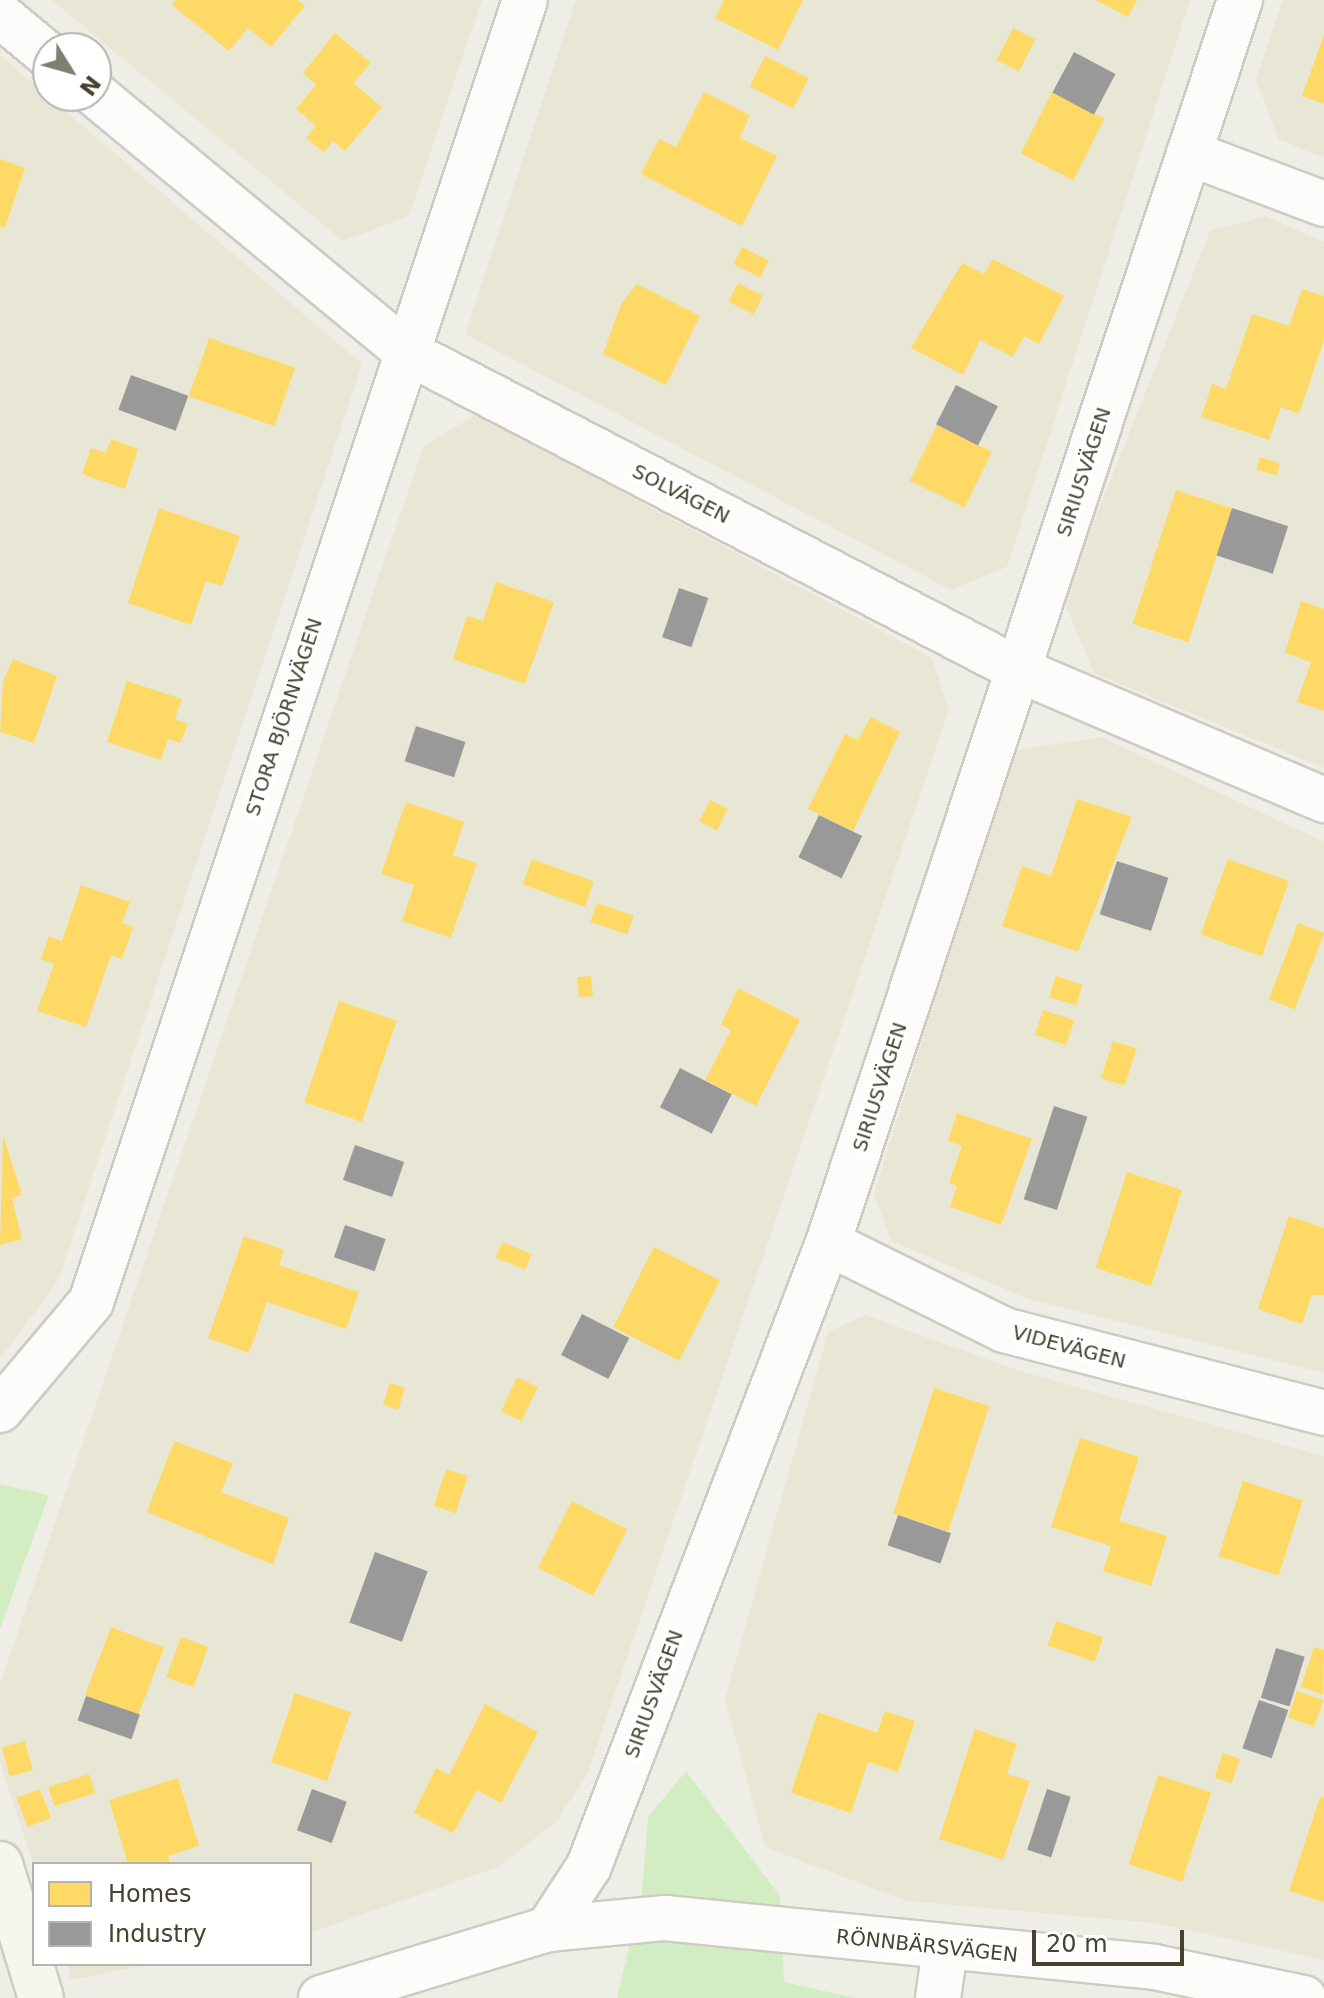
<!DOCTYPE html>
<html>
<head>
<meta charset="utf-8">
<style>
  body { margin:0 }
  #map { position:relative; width:1324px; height:1998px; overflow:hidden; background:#efeee6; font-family:"DejaVu Sans",sans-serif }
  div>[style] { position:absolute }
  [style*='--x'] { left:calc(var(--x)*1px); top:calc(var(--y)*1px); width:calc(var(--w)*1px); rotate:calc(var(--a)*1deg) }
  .residential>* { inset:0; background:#e8e7d6 }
  .green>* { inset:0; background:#d3edc3 }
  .homes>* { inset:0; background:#ffd966; transform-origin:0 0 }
  .industry>* { inset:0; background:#999; transform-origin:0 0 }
  .roads { filter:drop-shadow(2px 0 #cdccc4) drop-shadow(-2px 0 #cdccc4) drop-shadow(0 2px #cdccc4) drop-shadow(0 -2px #cdccc4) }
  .minor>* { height:44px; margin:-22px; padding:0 22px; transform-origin:22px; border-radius:22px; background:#fdfcfb }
  .secondary>* { height:44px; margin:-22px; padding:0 22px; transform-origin:22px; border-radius:22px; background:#f6f6ed }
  span { translate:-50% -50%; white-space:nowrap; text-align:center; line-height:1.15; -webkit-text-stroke:8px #fff; paint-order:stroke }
  .street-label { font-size:20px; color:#454232 }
  .legend { position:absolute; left:32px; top:1862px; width:280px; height:104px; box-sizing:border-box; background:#fff; border:2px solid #b5b3ad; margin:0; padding:10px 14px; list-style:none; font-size:24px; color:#454232 }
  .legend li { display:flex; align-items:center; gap:16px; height:40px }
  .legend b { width:40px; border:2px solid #b5b3ad }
  .north { position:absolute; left:32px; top:32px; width:80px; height:80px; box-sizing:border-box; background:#fff; border:2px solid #b5b3ad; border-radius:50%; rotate:127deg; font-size:22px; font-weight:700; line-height:32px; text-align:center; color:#454232 }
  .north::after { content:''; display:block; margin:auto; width:28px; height:36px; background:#807e71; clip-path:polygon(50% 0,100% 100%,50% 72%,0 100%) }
  .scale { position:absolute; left:1032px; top:1930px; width:152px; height:36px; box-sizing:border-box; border:4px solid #454232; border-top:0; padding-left:10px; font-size:24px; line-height:28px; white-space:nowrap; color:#454232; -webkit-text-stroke:6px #fff; paint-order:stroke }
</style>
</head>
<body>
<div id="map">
  <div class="residential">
    <i style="clip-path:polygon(52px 0,482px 0,409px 216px,343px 241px)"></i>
    <i style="clip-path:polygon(576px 0,1190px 0,1007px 567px,951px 590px,465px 334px)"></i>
    <i style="clip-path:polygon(1283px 0,1324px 0,1324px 158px,1278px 139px,1256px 79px)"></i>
    <i style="clip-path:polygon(0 55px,362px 364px,58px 1281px,0 1359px)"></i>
    <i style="clip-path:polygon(1265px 216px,1324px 242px,1324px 768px,1094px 673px,1063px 599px,1210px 231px)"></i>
    <i style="clip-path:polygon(476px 414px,932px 658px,949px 710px,587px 1775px,556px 1822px,498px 1867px,310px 1933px,310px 1864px,34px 1867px,0 1763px,0 1684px,423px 447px)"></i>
    <i style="clip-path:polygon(1101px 737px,1324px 842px,1324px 1373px,1028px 1299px,891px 1241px,874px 1194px,1012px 751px)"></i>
    <i style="clip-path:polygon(865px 1315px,1020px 1371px,1324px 1456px,1324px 1960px,1155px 1923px,907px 1901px,765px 1847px,725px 1699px,828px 1332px)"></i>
    <i style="clip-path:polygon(66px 1964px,153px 1964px,71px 1980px)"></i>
  </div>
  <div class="green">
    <i style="clip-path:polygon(0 1484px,49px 1495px,0 1629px)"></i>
    <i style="clip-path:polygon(686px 1771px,780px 1896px,784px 1982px,856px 1998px,617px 1998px,642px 1892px,648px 1817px)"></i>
  </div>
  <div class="homes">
    <i style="clip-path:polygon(176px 0,298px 0,305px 6px,271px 47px,248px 28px,229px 51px,172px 5px)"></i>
    <i style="clip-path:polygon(724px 0,803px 0,778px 50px,715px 18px)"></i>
    <i style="clip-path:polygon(1095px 0,1137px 0,1128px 17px)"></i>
    <i style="left:1013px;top:28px;width:25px;height:36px;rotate:27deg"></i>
    <i style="clip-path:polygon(335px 33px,371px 63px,353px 83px,382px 107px,345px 151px,333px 141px,324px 152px,306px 138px,316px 126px,296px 109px,316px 85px,303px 73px)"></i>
    <i style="clip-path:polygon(1324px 35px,1324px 104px,1302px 96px)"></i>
    <i style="left:765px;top:56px;width:49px;height:34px;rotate:27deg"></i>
    <i style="clip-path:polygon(704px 92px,750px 115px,740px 138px,777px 156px,742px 226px,641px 174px,659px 139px,676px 147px)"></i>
    <i style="left:1052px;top:92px;width:59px;height:69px;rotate:27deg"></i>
    <i style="clip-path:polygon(0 159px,25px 168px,5px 228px,0 227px)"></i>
    <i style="left:742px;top:247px;width:30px;height:19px;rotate:27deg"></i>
    <i style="clip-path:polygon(993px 259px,1064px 296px,1039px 344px,1024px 336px,1013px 357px,980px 340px,963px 375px,911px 348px,962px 263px,984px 274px)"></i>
    <i style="left:738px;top:283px;width:28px;height:21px;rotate:27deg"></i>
    <i style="clip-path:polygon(637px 284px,700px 316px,666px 385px,603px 354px,621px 304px)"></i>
    <i style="clip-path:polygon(1302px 289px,1324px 296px,1324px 340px,1299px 414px,1281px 407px,1269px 440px,1201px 417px,1212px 384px,1226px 389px,1252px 314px,1289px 326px)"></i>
    <i style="left:209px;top:338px;width:91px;height:62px;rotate:19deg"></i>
    <i style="left:937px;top:425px;width:61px;height:62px;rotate:26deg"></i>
    <i style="clip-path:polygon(111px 439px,138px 449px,125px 489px,82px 474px,91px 448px,106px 453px)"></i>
    <i style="left:1260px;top:457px;width:21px;height:13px;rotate:17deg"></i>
    <i style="left:1176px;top:490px;width:59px;height:141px;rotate:18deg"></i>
    <i style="clip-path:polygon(159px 508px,240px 536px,222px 586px,206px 581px,191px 625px,128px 603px)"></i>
    <i style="clip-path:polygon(496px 582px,554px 602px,525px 684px,453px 659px,467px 616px,483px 621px)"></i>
    <i style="clip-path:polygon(1301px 601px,1324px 609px,1324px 711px,1297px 702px,1311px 662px,1285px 653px)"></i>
    <i style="clip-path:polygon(13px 659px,57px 676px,34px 743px,0 732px,3px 681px)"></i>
    <i style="clip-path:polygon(127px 681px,182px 699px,175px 719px,188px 724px,180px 743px,168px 739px,161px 760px,107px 742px)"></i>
    <i style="clip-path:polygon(871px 717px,900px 732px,853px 831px,808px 809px,845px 734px,858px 740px)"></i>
    <i style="clip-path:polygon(1077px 799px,1132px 817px,1078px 952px,1002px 926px,1022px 866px,1051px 876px)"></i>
    <i style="left:710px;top:800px;width:20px;height:24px;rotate:27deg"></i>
    <i style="clip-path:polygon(406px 802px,464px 822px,453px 855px,477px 863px,451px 938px,402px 921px,414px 885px,381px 874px)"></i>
    <i style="left:532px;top:859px;width:66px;height:27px;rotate:20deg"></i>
    <i style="left:1228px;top:859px;width:65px;height:80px;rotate:20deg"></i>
    <i style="clip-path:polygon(81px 885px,130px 902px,122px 923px,133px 927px,122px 959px,111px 955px,86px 1027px,37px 1011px,54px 964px,41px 959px,49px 936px,62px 941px)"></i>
    <i style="left:597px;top:903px;width:39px;height:20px;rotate:19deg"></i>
    <i style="left:1298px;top:923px;width:28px;height:82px;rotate:21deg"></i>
    <i style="left:591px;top:976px;width:20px;height:14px;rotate:84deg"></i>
    <i style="left:1056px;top:976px;width:28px;height:22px;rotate:18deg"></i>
    <i style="clip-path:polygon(738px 988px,800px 1020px,756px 1106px,705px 1080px,731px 1030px,721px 1025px)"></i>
    <i style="left:339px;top:1001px;width:61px;height:107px;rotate:19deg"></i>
    <i style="left:1043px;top:1010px;width:33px;height:26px;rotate:18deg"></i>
    <i style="left:1113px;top:1041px;width:25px;height:39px;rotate:18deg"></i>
    <i style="clip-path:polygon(957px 1113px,1032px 1139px,1001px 1225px,950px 1207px,957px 1186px,949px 1183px,962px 1146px,948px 1141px)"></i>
    <i style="clip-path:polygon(3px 1135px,22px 1195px,12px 1198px,22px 1239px,0 1245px)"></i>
    <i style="left:1127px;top:1172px;width:58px;height:101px;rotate:18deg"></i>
    <i style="clip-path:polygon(1289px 1216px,1324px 1228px,1324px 1295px,1312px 1295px,1302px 1324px,1258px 1309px)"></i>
    <i style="clip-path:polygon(244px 1236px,284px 1250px,279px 1265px,359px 1292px,346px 1329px,267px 1302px,249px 1353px,208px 1338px)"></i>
    <i style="left:502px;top:1242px;width:32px;height:17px;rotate:22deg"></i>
    <i style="left:654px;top:1247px;width:74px;height:90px;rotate:27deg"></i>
    <i style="left:517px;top:1377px;width:23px;height:38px;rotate:25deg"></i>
    <i style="left:390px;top:1383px;width:16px;height:23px;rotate:18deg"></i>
    <i style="left:934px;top:1388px;width:58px;height:132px;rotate:18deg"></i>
    <i style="clip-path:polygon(1080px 1438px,1139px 1457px,1119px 1521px,1167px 1536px,1151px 1586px,1103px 1571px,1111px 1546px,1051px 1527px)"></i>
    <i style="clip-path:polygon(174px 1441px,233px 1463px,221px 1492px,289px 1518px,273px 1565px,147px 1512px)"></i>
    <i style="left:446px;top:1469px;width:23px;height:39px;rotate:18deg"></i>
    <i style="left:1243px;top:1481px;width:63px;height:79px;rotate:18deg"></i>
    <i style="left:572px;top:1501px;width:62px;height:75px;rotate:27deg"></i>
    <i style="left:1056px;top:1621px;width:50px;height:26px;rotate:19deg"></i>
    <i style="left:111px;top:1627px;width:57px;height:73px;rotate:21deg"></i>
    <i style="left:181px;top:1637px;width:29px;height:43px;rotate:20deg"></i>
    <i style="clip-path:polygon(1314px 1647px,1324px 1650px,1323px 1695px,1301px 1687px)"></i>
    <i style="left:1297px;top:1691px;width:28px;height:28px;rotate:19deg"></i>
    <i style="left:295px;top:1693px;width:59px;height:73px;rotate:19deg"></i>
    <i style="clip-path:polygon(485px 1704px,538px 1732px,501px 1803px,477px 1790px,453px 1833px,414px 1813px,436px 1768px,449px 1775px)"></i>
    <i style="clip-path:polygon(885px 1711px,915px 1721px,898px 1772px,868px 1762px,851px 1813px,791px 1793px,818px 1712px,877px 1733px)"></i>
    <i style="clip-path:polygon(975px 1729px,1017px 1744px,1007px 1774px,1030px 1781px,1003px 1860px,939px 1839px)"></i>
    <i style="left:25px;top:1741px;width:30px;height:24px;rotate:75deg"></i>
    <i style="left:1223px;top:1753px;width:18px;height:26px;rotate:19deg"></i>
    <i style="left:89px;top:1774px;width:20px;height:43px;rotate:72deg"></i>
    <i style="left:1158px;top:1775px;width:56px;height:94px;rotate:18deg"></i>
    <i style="clip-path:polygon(178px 1778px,199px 1846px,168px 1856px,170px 1864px,128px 1864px,109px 1800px)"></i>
    <i style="left:40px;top:1789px;width:31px;height:25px;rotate:69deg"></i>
    <i style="clip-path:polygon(1320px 1797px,1324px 1798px,1324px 1902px,1289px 1891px)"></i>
  </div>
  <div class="industry">
    <i style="left:1074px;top:52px;width:47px;height:46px;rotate:28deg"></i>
    <i style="left:131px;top:375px;width:61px;height:37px;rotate:20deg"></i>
    <i style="left:956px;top:385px;width:47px;height:44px;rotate:27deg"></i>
    <i style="left:1232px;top:508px;width:59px;height:50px;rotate:18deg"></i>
    <i style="left:679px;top:588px;width:31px;height:52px;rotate:19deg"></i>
    <i style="left:416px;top:726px;width:52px;height:37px;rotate:18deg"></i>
    <i style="left:819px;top:815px;width:48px;height:47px;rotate:26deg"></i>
    <i style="left:1117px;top:861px;width:54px;height:56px;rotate:18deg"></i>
    <i style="left:680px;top:1068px;width:58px;height:44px;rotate:27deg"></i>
    <i style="left:1054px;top:1106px;width:35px;height:98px;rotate:18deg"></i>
    <i style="left:355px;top:1145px;width:52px;height:37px;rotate:19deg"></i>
    <i style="left:345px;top:1225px;width:43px;height:34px;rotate:19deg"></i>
    <i style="left:582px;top:1314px;width:53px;height:46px;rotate:27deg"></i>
    <i style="left:898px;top:1515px;width:56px;height:32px;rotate:19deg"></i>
    <i style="left:375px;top:1552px;width:56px;height:75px;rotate:20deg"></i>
    <i style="left:1276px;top:1648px;width:30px;height:52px;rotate:17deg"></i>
    <i style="left:86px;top:1696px;width:57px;height:26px;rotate:19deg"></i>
    <i style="left:1259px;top:1700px;width:31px;height:51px;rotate:19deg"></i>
    <i style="left:312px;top:1789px;width:37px;height:44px;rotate:20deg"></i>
    <i style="left:1047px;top:1789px;width:25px;height:64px;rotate:18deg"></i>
  </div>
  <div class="roads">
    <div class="minor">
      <i style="--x:0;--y:15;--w:62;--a:39.8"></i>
      <i style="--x:96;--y:95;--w:401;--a:39.6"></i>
      <i style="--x:405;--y:351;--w:692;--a:27.45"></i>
      <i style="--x:1019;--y:670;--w:332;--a:23.1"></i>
      <i style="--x:1189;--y:153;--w:144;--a:20.7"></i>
      <i style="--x:828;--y:1243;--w:196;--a:26.3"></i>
      <i style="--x:1004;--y:1330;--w:331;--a:14.5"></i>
      <i style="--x:0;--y:1410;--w:141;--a:-49.9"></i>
      <i style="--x:91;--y:1302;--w:1372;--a:-71.57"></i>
      <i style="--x:548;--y:1929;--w:118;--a:-5.4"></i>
      <i style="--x:665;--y:1918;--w:491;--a:5.7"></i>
      <i style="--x:1154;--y:1967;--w:153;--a:11.7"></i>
      <i style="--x:321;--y:1998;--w:237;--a:-16.9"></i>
      <i style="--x:548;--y:1929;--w:75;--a:-56.9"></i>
      <i style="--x:589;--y:1866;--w:667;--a:-69.01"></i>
      <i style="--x:828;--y:1243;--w:1310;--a:-71.66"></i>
      <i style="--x:938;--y:1998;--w:49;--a:-81.9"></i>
    </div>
    <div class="secondary">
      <i style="--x:0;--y:1864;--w:140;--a:73"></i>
    </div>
  </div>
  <div class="street-label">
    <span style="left:1084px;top:472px;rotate:-72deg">SIRIUSVÄGEN</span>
    <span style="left:681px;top:494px;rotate:27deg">SOLVÄGEN</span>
    <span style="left:284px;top:717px;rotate:-72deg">STORA BJÖRNVÄGEN</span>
    <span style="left:880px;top:1087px;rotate:-72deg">SIRIUSVÄGEN</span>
    <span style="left:1069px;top:1347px;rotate:15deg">VIDEVÄGEN</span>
    <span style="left:654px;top:1694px;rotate:-70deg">SIRIUSVÄGEN</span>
    <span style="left:927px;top:1946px;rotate:6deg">RÖNNBÄRSVÄGEN</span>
  </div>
  <ul class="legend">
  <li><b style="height:22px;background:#ffd966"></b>Homes</li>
  <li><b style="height:22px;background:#999"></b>Industry</li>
  </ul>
  <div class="north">N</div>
  <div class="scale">20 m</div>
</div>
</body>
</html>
